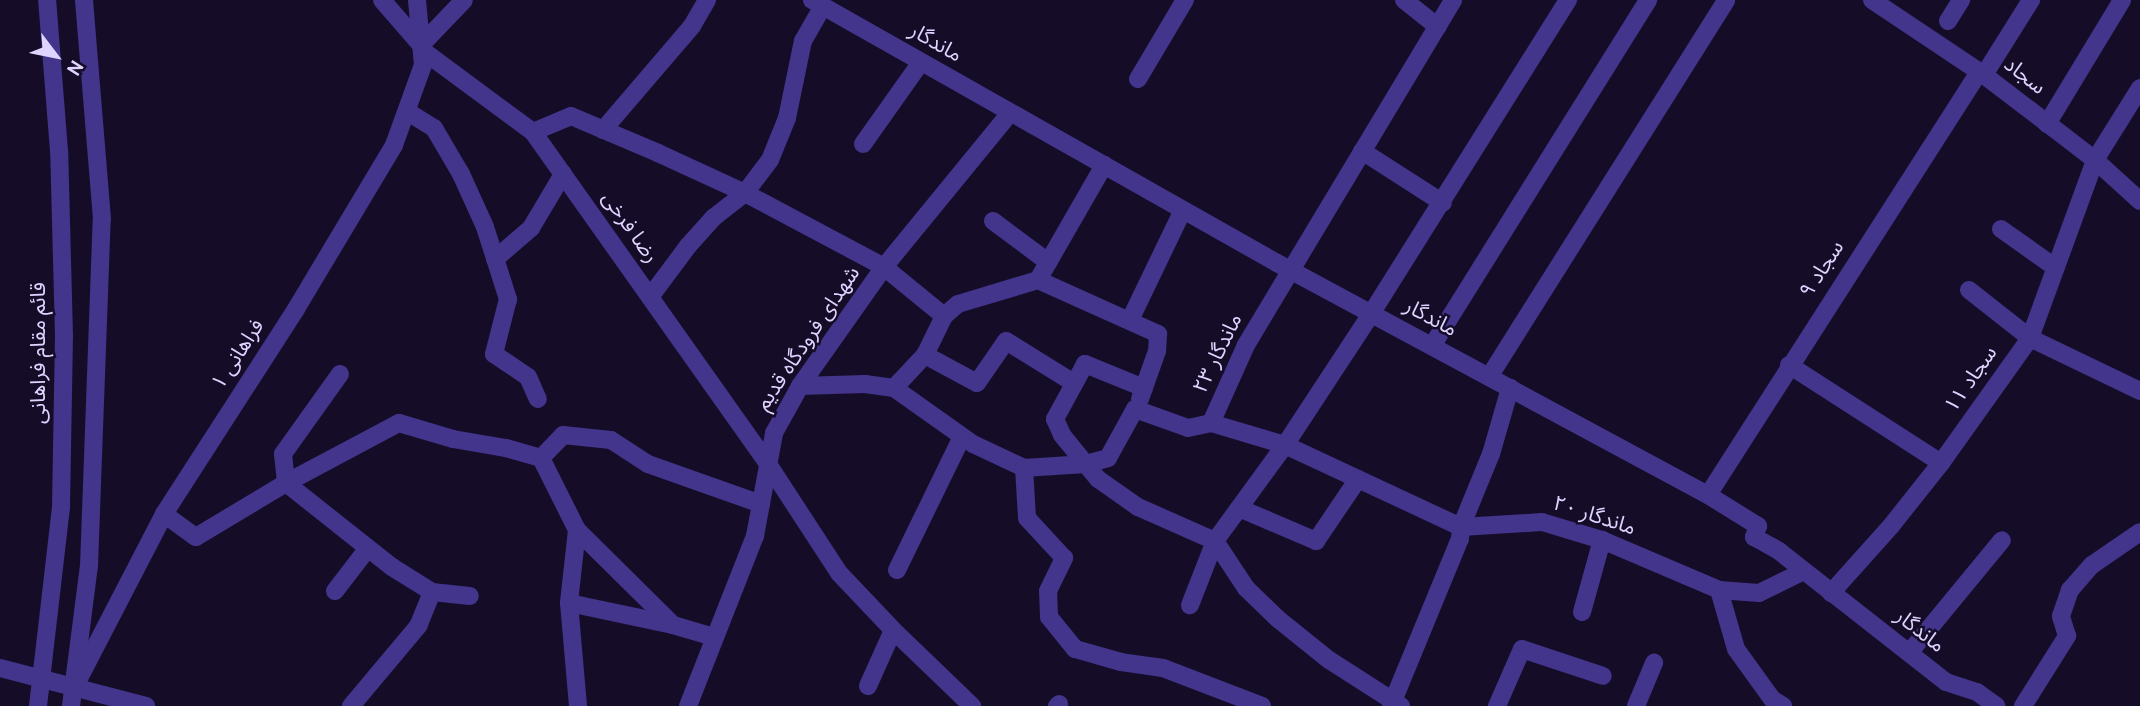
<!DOCTYPE html>
<html>
<head>
<meta charset="utf-8">
<style>
  body { margin:0 }
  #map { position:relative; width:2140px; height:706px; overflow:hidden; background:#150d28; font-family:Overpass,"Noto Sans Arabic",sans-serif }
  div>[style] { position:absolute }
  [style*='--x'] { left:calc(var(--x)*1px); top:calc(var(--y)*1px); width:calc(var(--w)*1px); rotate:calc(var(--a)*1deg) }
  .minor>* { height:18px; margin:-9px; padding:0 9px; transform-origin:9px; border-radius:9px; background:#43348c }
  span { translate:-50% -50%; white-space:nowrap; text-align:center; line-height:1.15; -webkit-text-stroke:5px #150d28; paint-order:stroke }
  .street-label { font-size:21px; color:#dfd4ff }
  .north { position:absolute; left:21px; top:21px; width:70px; height:70px; -webkit-text-stroke:5px #150d28; paint-order:stroke; rotate:122deg; font-size:19px; font-weight:700; line-height:28px; text-align:center; color:#dfd4ff }
  .north::after { content:''; display:block; margin:auto; width:24px; height:32px; background:#dfd4ff; clip-path:polygon(50% 0,100% 100%,50% 72%,0 100%) }
</style>
</head>
<body>
<div id="map">
  <div class="minor">
    <i style="--x:382;--y:0;--w:60;--a:49.1"></i>
    <i style="--x:812;--y:0;--w:534;--a:29.49"></i>
    <i style="--x:1277;--y:263;--w:489;--a:28.3"></i>
    <i style="--x:1708;--y:495;--w:59;--a:31.8"></i>
    <i style="--x:1758;--y:526;--w:12;--a:110"></i>
    <i style="--x:1754;--y:537;--w:29;--a:29"></i>
    <i style="--x:1779;--y:551;--w:212;--a:38.1"></i>
    <i style="--x:1946;--y:682;--w:33;--a:18"></i>
    <i style="--x:1977;--y:692;--w:24;--a:36"></i>
    <i style="--x:1404;--y:0;--w:43;--a:38.5"></i>
    <i style="--x:1872;--y:0;--w:135;--a:33.8"></i>
    <i style="--x:1984;--y:75;--w:140;--a:37.4"></i>
    <i style="--x:2095;--y:160;--w:61;--a:42.3"></i>
    <i style="--x:1948;--y:21;--w:25;--a:-58"></i>
    <i style="--x:421;--y:45;--w:62;--a:-46.3"></i>
    <i style="--x:422;--y:50;--w:138;--a:36.5"></i>
    <i style="--x:533;--y:132;--w:407;--a:54.7"></i>
    <i style="--x:768;--y:464;--w:130;--a:56.9"></i>
    <i style="--x:839;--y:573;--w:79;--a:46.5"></i>
    <i style="--x:893;--y:630;--w:110;--a:43.9"></i>
    <i style="--x:1984;--y:75;--w:89;--a:-57.9"></i>
    <i style="--x:1138;--y:79;--w:92;--a:-59.3"></i>
    <i style="--x:408;--y:112;--w:31;--a:32"></i>
    <i style="--x:434;--y:128;--w:53;--a:59.6"></i>
    <i style="--x:461;--y:174;--w:58;--a:65.6"></i>
    <i style="--x:485;--y:227;--w:76;--a:72.3"></i>
    <i style="--x:508;--y:299;--w:57;--a:104.3"></i>
    <i style="--x:494;--y:354;--w:41;--a:34.1"></i>
    <i style="--x:528;--y:377;--w:24;--a:66"></i>
    <i style="--x:2047;--y:124;--w:145;--a:-58.8"></i>
    <i style="--x:603;--y:130;--w:137;--a:-49.4"></i>
    <i style="--x:692;--y:26;--w:30;--a:-60"></i>
    <i style="--x:533;--y:132;--w:41;--a:-22.8"></i>
    <i style="--x:571;--y:116;--w:95;--a:23"></i>
    <i style="--x:658;--y:153;--w:96;--a:24.7"></i>
    <i style="--x:745;--y:193;--w:157;--a:28"></i>
    <i style="--x:884;--y:267;--w:77;--a:39.2"></i>
    <i style="--x:863;--y:144;--w:100;--a:-54.7"></i>
    <i style="--x:1362;--y:151;--w:96;--a:32.7"></i>
    <i style="--x:993;--y:221;--w:69;--a:36.7"></i>
    <i style="--x:2001;--y:229;--w:67;--a:35.3"></i>
    <i style="--x:495;--y:259;--w:48;--a:-40.7"></i>
    <i style="--x:531;--y:228;--w:63;--a:-59.3"></i>
    <i style="--x:1038;--y:280;--w:132;--a:24.2"></i>
    <i style="--x:1158;--y:334;--w:17;--a:93"></i>
    <i style="--x:1157;--y:351;--w:51;--a:109.5"></i>
    <i style="--x:1969;--y:290;--w:78;--a:38.2"></i>
    <i style="--x:2030;--y:338;--w:122;--a:25.7"></i>
    <i style="--x:650;--y:297;--w:64;--a:-53.3"></i>
    <i style="--x:688;--y:246;--w:38;--a:-48"></i>
    <i style="--x:713;--y:218;--w:41;--a:-38"></i>
    <i style="--x:745;--y:193;--w:41;--a:-52.9"></i>
    <i style="--x:770;--y:160;--w:45;--a:-68"></i>
    <i style="--x:787;--y:118;--w:79;--a:-78.3"></i>
    <i style="--x:803;--y:41;--w:40;--a:-60.3"></i>
    <i style="--x:1130;--y:320;--w:122;--a:-64.3"></i>
    <i style="--x:1432;--y:346;--w:408;--a:-58"></i>
    <i style="--x:925;--y:355;--w:59;--a:28.3"></i>
    <i style="--x:977;--y:383;--w:51;--a:-55.4"></i>
    <i style="--x:1006;--y:341;--w:80;--a:31.7"></i>
    <i style="--x:1789;--y:365;--w:181;--a:32.8"></i>
    <i style="--x:340;--y:374;--w:98;--a:125.5"></i>
    <i style="--x:283;--y:454;--w:29;--a:84"></i>
    <i style="--x:286;--y:483;--w:135;--a:38.4"></i>
    <i style="--x:392;--y:567;--w:47;--a:32"></i>
    <i style="--x:432;--y:592;--w:35;--a:112"></i>
    <i style="--x:419;--y:625;--w:106;--a:130"></i>
    <i style="--x:1489;--y:377;--w:445;--a:-57.8"></i>
    <i style="--x:800;--y:386;--w:65;--a:-1.8"></i>
    <i style="--x:865;--y:384;--w:29;--a:8"></i>
    <i style="--x:1144;--y:388;--w:64;--a:-157.9"></i>
    <i style="--x:1085;--y:364;--w:63;--a:118.6"></i>
    <i style="--x:1055;--y:419;--w:17;--a:66"></i>
    <i style="--x:1062;--y:435;--w:57;--a:50.7"></i>
    <i style="--x:1098;--y:479;--w:49;--a:35"></i>
    <i style="--x:1138;--y:507;--w:84;--a:23.8"></i>
    <i style="--x:1215;--y:541;--w:69;--a:111.3"></i>
    <i style="--x:1211;--y:423;--w:77;--a:16.6"></i>
    <i style="--x:1285;--y:445;--w:194;--a:25"></i>
    <i style="--x:1461;--y:527;--w:81;--a:-3.5"></i>
    <i style="--x:1542;--y:522;--w:63;--a:16.7"></i>
    <i style="--x:1602;--y:540;--w:127;--a:23.1"></i>
    <i style="--x:1719;--y:590;--w:40;--a:4.3"></i>
    <i style="--x:1759;--y:593;--w:50;--a:-26.1"></i>
    <i style="--x:541;--y:458;--w:80;--a:63.4"></i>
    <i style="--x:577;--y:530;--w:73;--a:96.3"></i>
    <i style="--x:569;--y:603;--w:103;--a:85"></i>
    <i style="--x:541;--y:458;--w:32;--a:-46"></i>
    <i style="--x:563;--y:435;--w:48;--a:5.9"></i>
    <i style="--x:611;--y:440;--w:44;--a:33"></i>
    <i style="--x:648;--y:464;--w:120;--a:19.5"></i>
    <i style="--x:1024;--y:468;--w:56;--a:-154.8"></i>
    <i style="--x:973;--y:444;--w:97;--a:-144.7"></i>
    <i style="--x:894;--y:388;--w:45;--a:-46.8"></i>
    <i style="--x:925;--y:355;--w:43;--a:-64"></i>
    <i style="--x:944;--y:316;--w:18;--a:-41"></i>
    <i style="--x:958;--y:304;--w:84;--a:-16.7"></i>
    <i style="--x:1038;--y:280;--w:133;--a:-60.1"></i>
    <i style="--x:1708;--y:495;--w:502;--a:-57.35"></i>
    <i style="--x:1239;--y:508;--w:84;--a:23.2"></i>
    <i style="--x:1316;--y:541;--w:75;--a:-55.9"></i>
    <i style="--x:164;--y:514;--w:39;--a:36"></i>
    <i style="--x:196;--y:537;--w:105;--a:-31"></i>
    <i style="--x:286;--y:483;--w:128;--a:-28"></i>
    <i style="--x:399;--y:423;--w:56;--a:16.5"></i>
    <i style="--x:453;--y:439;--w:54;--a:9.6"></i>
    <i style="--x:506;--y:448;--w:36;--a:16"></i>
    <i style="--x:577;--y:530;--w:135;--a:44.7"></i>
    <i style="--x:897;--y:570;--w:148;--a:-64"></i>
    <i style="--x:1719;--y:590;--w:61;--a:73.9"></i>
    <i style="--x:1736;--y:649;--w:62;--a:54.2"></i>
    <i style="--x:1772;--y:699;--w:13;--a:32"></i>
    <i style="--x:335;--y:591;--w:54;--a:-52.5"></i>
    <i style="--x:432;--y:592;--w:38;--a:6"></i>
    <i style="--x:1831;--y:593;--w:90;--a:-48.2"></i>
    <i style="--x:1891;--y:526;--w:80;--a:-51.6"></i>
    <i style="--x:1941;--y:463;--w:153;--a:-54.5"></i>
    <i style="--x:2030;--y:338;--w:189;--a:-69.9"></i>
    <i style="--x:2095;--y:160;--w:85;--a:-58"></i>
    <i style="--x:569;--y:603;--w:106;--a:11.9"></i>
    <i style="--x:673;--y:625;--w:43;--a:16.3"></i>
    <i style="--x:1582;--y:612;--w:75;--a:-74.5"></i>
    <i style="--x:1909;--y:653;--w:146;--a:-50.5"></i>
    <i style="--x:0;--y:668;--w:151;--a:14.6"></i>
    <i style="--x:75;--y:686;--w:194;--a:-62.6"></i>
    <i style="--x:164;--y:514;--w:244;--a:-57.2"></i>
    <i style="--x:296;--y:309;--w:191;--a:-59.1"></i>
    <i style="--x:394;--y:145;--w:85;--a:-70.1"></i>
    <i style="--x:423;--y:65;--w:65;--a:-95.3"></i>
    <i style="--x:868;--y:686;--w:61;--a:-65.9"></i>
    <i style="--x:38;--y:706;--w:200;--a:-83.4"></i>
    <i style="--x:61;--y:507;--w:171;--a:-89"></i>
    <i style="--x:64;--y:336;--w:185;--a:-91.5"></i>
    <i style="--x:59;--y:151;--w:151;--a:-94.5"></i>
    <i style="--x:71;--y:706;--w:141;--a:-82.7"></i>
    <i style="--x:89;--y:566;--w:347;--a:-87.9"></i>
    <i style="--x:102;--y:219;--w:220;--a:-94.7"></i>
    <i style="--x:688;--y:706;--w:183;--a:-68.5"></i>
    <i style="--x:755;--y:536;--w:105;--a:-79.5"></i>
    <i style="--x:774;--y:433;--w:54;--a:-61"></i>
    <i style="--x:800;--y:386;--w:146;--a:-54.8"></i>
    <i style="--x:884;--y:267;--w:199;--a:-50.7"></i>
    <i style="--x:1057;--y:706;--w:3;--a:-45"></i>
    <i style="--x:1262;--y:706;--w:106;--a:-159"></i>
    <i style="--x:1163;--y:668;--w:42;--a:-171.9"></i>
    <i style="--x:1121;--y:662;--w:48;--a:-164.2"></i>
    <i style="--x:1075;--y:649;--w:41;--a:-129.1"></i>
    <i style="--x:1049;--y:617;--w:26;--a:-92"></i>
    <i style="--x:1048;--y:591;--w:37;--a:-64"></i>
    <i style="--x:1064;--y:558;--w:54;--a:-132.8"></i>
    <i style="--x:1027;--y:518;--w:50;--a:-93.4"></i>
    <i style="--x:1024;--y:468;--w:62;--a:-3.7"></i>
    <i style="--x:1086;--y:464;--w:23;--a:-15"></i>
    <i style="--x:1108;--y:458;--w:56;--a:-61.1"></i>
    <i style="--x:1135;--y:409;--w:56;--a:19.7"></i>
    <i style="--x:1188;--y:428;--w:24;--a:-12"></i>
    <i style="--x:1211;--y:423;--w:85;--a:-65.8"></i>
    <i style="--x:1246;--y:345;--w:402;--a:-59"></i>
    <i style="--x:1391;--y:706;--w:181;--a:-67.6"></i>
    <i style="--x:1460;--y:539;--w:12;--a:-85"></i>
    <i style="--x:1461;--y:527;--w:79;--a:-67.7"></i>
    <i style="--x:1491;--y:454;--w:69;--a:-73.9"></i>
    <i style="--x:1401;--y:706;--w:85;--a:-147.4"></i>
    <i style="--x:1329;--y:660;--w:65;--a:-141.2"></i>
    <i style="--x:1278;--y:619;--w:45;--a:-135.9"></i>
    <i style="--x:1246;--y:588;--w:56;--a:-123.4"></i>
    <i style="--x:1215;--y:541;--w:119;--a:-53.9"></i>
    <i style="--x:1285;--y:445;--w:157;--a:-56.7"></i>
    <i style="--x:1371;--y:314;--w:371;--a:-57.9"></i>
    <i style="--x:1497;--y:706;--w:62;--a:-66.3"></i>
    <i style="--x:1522;--y:649;--w:85;--a:18.4"></i>
    <i style="--x:1636;--y:706;--w:47;--a:-67.3"></i>
    <i style="--x:2023;--y:706;--w:83;--a:-57.8"></i>
    <i style="--x:2067;--y:636;--w:21;--a:-107"></i>
    <i style="--x:2061;--y:616;--w:28;--a:-71"></i>
    <i style="--x:2070;--y:590;--w:33;--a:-49"></i>
    <i style="--x:2092;--y:565;--w:58;--a:-34.5"></i>
  </div>
  <div class="street-label">
    <span style="left:935px;top:44px;rotate:30deg">ماندگار</span>
    <span style="left:2024px;top:77px;rotate:38deg">سجاد</span>
    <span style="left:629px;top:228px;rotate:55deg">رضا فرخی</span>
    <span style="left:1823px;top:270px;rotate:-57deg">سجاد ۹</span>
    <span style="left:1430px;top:319px;rotate:28deg">ماندگار</span>
    <span style="left:809px;top:339px;rotate:-56deg">شهدای فرودگاه قدیم</span>
    <span style="left:40px;top:353px;rotate:-90deg">قائم مقام فراهانی</span>
    <span style="left:1219px;top:354px;rotate:-64deg">ماندگار ۲۳</span>
    <span style="left:239px;top:355px;rotate:-57deg">فراهانی ۱</span>
    <span style="left:1972px;top:380px;rotate:-55deg">سجاد ۱۱</span>
    <span style="left:1594px;top:517px;rotate:18deg">ماندگار ۲۰</span>
    <span style="left:1919px;top:632px;rotate:38deg">ماندگار</span>
  </div>
  <div class="north">N</div>
</div>
</body>
</html>
